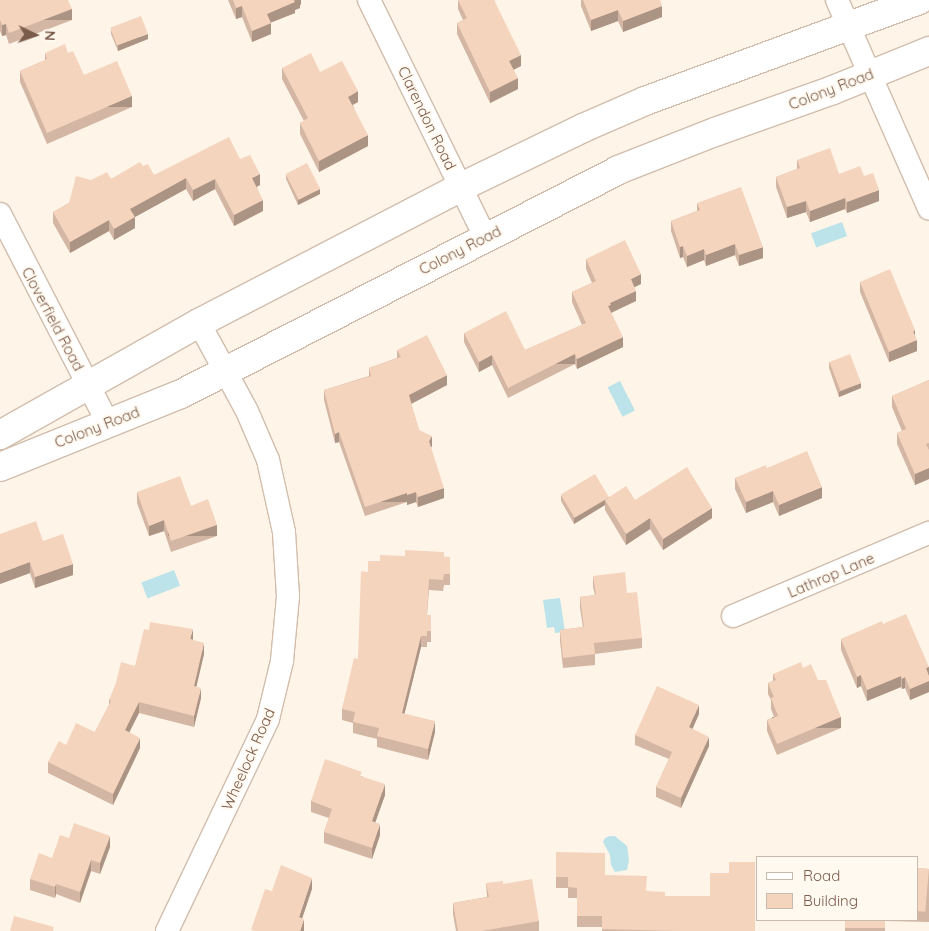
<!DOCTYPE html>
<html>
<head>
<meta charset="utf-8">
<style>
	body { margin:0 }
	#map { position:relative; width:929px; height:931px; overflow:hidden; background:#fef5e8; font-family:Quicksand,sans-serif }
	div>[style] { position:absolute }
	[style*='--x'] { left:calc(var(--x)*1px); top:calc(var(--y)*1px); width:calc(var(--w)*1px); rotate:calc(var(--a)*1deg) }
	.water>* { inset:0; background:#bbe3e9; transform-origin:0 0 }
	.roads { filter:drop-shadow(1px 0 #d2bdac) drop-shadow(-1px 0 #d2bdac) drop-shadow(0 1px #d2bdac) drop-shadow(0 -1px #d2bdac) }
	.minor>* { height:22px; margin:-11px; padding:0 11px; transform-origin:11px; border-radius:11px; background:#fff }
	.tertiary>* { height:28px; margin:-14px; padding:0 14px; transform-origin:14px; border-radius:14px; background:#fff }
	.wall>* { inset:0; background:#d3b6a3 }
	.shaded-wall>* { inset:0; background:#ac9485; transform-origin:0 0 }
	.building>* { inset:0; background:#f5d4be; transform-origin:0 0 }
	span { translate:-50% -50%; white-space:nowrap; text-align:center; line-height:1.15; -webkit-text-stroke:4px #fff9f0; paint-order:stroke }
	.street-label { font-size:15px; color:#7b5b4a }
	.legend { position:absolute; left:756px; top:856px; width:162px; height:65px; box-sizing:border-box; background:#fff9f0; border:1px solid #cabaae; margin:0; padding:6px 9px; list-style:none; font-size:15px; color:#7b5b4a }
	.legend li { display:flex; align-items:center; gap:10px; height:25px }
	.legend b { width:25px; border:1px solid #cabaae }
	.north { position:absolute; left:10px; top:10px; width:50px; height:50px; -webkit-text-stroke:4px #fff9f0; paint-order:stroke; rotate:93deg; font-size:14px; font-weight:700; line-height:20px; text-align:center; color:#7b5b4a }
	.north::after { content:''; display:block; margin:auto; width:18px; height:22px; background:#7b5b4a; clip-path:polygon(50% 0,100% 100%,50% 72%,0 100%) }
</style>
</head>
<body>
<div id="map">
	<div class="water">
		<i style="left:842px;top:222px;width:15px;height:33px;rotate:70deg"></i>
		<i style="left:620px;top:381px;width:33px;height:14px;rotate:63deg"></i>
		<i style="left:174px;top:570px;width:17px;height:35px;rotate:69deg"></i>
		<i style="clip-path:polygon(560px 598px,565px 632px,555px 633px,554px 627px,547px 628px,543px 600px)"></i>
		<i style="clip-path:polygon(610px 836px,615px 836px,627px 846px,629px 860px,627px 870px,615px 872px,611px 865px,610px 855px,603px 842px,605px 838px)"></i>
	</div>
	<div class="roads">
		<div class="minor">
			<i style="--x:369;--y:0;--w:264;--a:63.9"></i>
			<i style="--x:837;--y:0;--w:228;--a:66.2"></i>
			<i style="--x:0;--y:214;--w:235;--a:62.7"></i>
			<i style="--x:733;--y:616;--w:213;--a:-23"></i>
			<i style="--x:167;--y:931;--w:235;--a:-64.5"></i>
			<i style="--x:268;--y:719;--w:60;--a:-76.4"></i>
			<i style="--x:282;--y:661;--w:65;--a:-84.7"></i>
			<i style="--x:288;--y:596;--w:64;--a:-93.6"></i>
			<i style="--x:284;--y:532;--w:74;--a:-102.5"></i>
			<i style="--x:268;--y:460;--w:53;--a:-113.2"></i>
			<i style="--x:247;--y:411;--w:100;--a:-118.6"></i>
		</div>
		<div class="tertiary">
			<i style="--x:0;--y:435;--w:228;--a:-29.4"></i>
			<i style="--x:199;--y:323;--w:295;--a:-27.4"></i>
			<i style="--x:461;--y:187;--w:136;--a:-25.8"></i>
			<i style="--x:583;--y:128;--w:68;--a:-23.5"></i>
			<i style="--x:645;--y:101;--w:292;--a:-20.2"></i>
			<i style="--x:0;--y:467;--w:195;--a:-22"></i>
			<i style="--x:181;--y:394;--w:491;--a:-27.1"></i>
			<i style="--x:618;--y:170;--w:104;--a:-21.4"></i>
			<i style="--x:715;--y:132;--w:125;--a:-19.6"></i>
			<i style="--x:833;--y:90;--w:104;--a:-22.1"></i>
		</div>
	</div>
	<div class="wall">
		<i style="clip-path:polygon(0 0,72px 20px,9px 44px,6px 35px,2px 36px,0 31px)"></i>
		<i style="clip-path:polygon(228px 0,301px 0,301px 4px,300px 5px,300px 8px,295px 10px,295px 13px,270px 23px,271px 34px,252px 42px,242px 17px,236px 19px)"></i>
		<i style="clip-path:polygon(458px 0,494px 0,521px 66px,513px 70px,518px 89px,490px 103px,457px 34px,457px 23px,463px 20px,458px 9px)"></i>
		<i style="clip-path:polygon(581px 0,660px 0,662px 17px,623px 32px,618px 21px,591px 31px,581px 6px)"></i>
		<i style="clip-path:polygon(111px 29px,148px 39px,118px 51px,111px 34px)"></i>
		<i style="clip-path:polygon(45px 53px,68px 53px,84px 75px,132px 107px,47px 144px,20px 82px,20px 71px,45px 60px)"></i>
		<i style="clip-path:polygon(282px 68px,320px 72px,358px 102px,353px 105px,368px 146px,319px 172px,300px 134px,300px 123px,304px 121px,282px 79px)"></i>
		<i style="clip-path:polygon(240px 159px,260px 185px,257px 187px,263px 211px,234px 226px,215px 189px,193px 201px,186px 189px,135px 217px,135px 228px,114px 240px,109px 231px,70px 253px,53px 223px,53px 212px,69px 203px,91px 180px,111px 179px,143px 166px,154px 175px)"></i>
		<i style="clip-path:polygon(797px 160px,839px 174px,864px 176px,879px 201px,847px 213px,845px 209px,810px 222px,806px 212px,787px 218px,776px 187px,776px 177px,797px 169px)"></i>
		<i style="clip-path:polygon(286px 174px,320px 194px,298px 205px,286px 179px)"></i>
		<i style="clip-path:polygon(697px 203px,763px 258px,739px 266px,735px 255px,706px 266px,704px 260px,687px 267px,683px 257px,680px 258px,671px 231px,671px 221px,697px 211px)"></i>
		<i style="clip-path:polygon(586px 259px,641px 284px,634px 287px,636px 301px,611px 312px,623px 347px,577px 369px,575px 364px,508px 398px,492px 365px,479px 372px,464px 342px,464px 333px,525px 350px,582px 325px,572px 302px,572px 292px,592px 283px,586px 269px)"></i>
		<i style="clip-path:polygon(860px 282px,915px 336px,917px 351px,889px 362px,860px 292px)"></i>
		<i style="clip-path:polygon(397px 350px,447px 385px,411px 404px,419px 430px,432px 446px,431px 448px,444px 498px,418px 507px,416px 502px,407px 505px,407px 502px,365px 516px,339px 442px,335px 443px,324px 400px,324px 390px,369px 376px,369px 368px,397px 358px)"></i>
		<i style="clip-path:polygon(829px 362px,861px 388px,839px 397px,829px 368px)"></i>
		<i style="clip-path:polygon(929px 380px,929px 479px,915px 485px,897px 444px,897px 433px,902px 431px,892px 407px,892px 396px)"></i>
		<i style="clip-path:polygon(767px 468px,822px 498px,779px 516px,773px 502px,746px 513px,735px 489px,735px 478px)"></i>
		<i style="clip-path:polygon(137px 492px,191px 506px,217px 536px,171px 552px,164px 531px,149px 536px,137px 503px)"></i>
		<i style="clip-path:polygon(561px 496px,609px 497px,635px 500px,712px 518px,663px 550px,650px 529px,626px 545px,605px 510px,605px 505px,574px 524px,561px 501px)"></i>
		<i style="clip-path:polygon(43px 541px,73px 575px,35px 588px,30px 573px,0 584px)"></i>
		<i style="clip-path:polygon(405px 556px,450px 557px,450px 585px,444px 585px,443px 591px,429px 590px,427px 615px,431px 626px,431px 642px,427px 642px,427px 647px,421px 647px,404px 714px,435px 732px,428px 760px,377px 747px,377px 739px,353px 733px,353px 723px,342px 720px,342px 709px,358px 659px,368px 572px,380px 561px)"></i>
		<i style="clip-path:polygon(593px 576px,627px 593px,642px 638px,642px 648px,595px 654px,595px 665px,563px 668px,560px 641px,560px 630px,583px 627px,580px 608px,580px 597px,595px 595px,593px 587px)"></i>
		<i style="clip-path:polygon(883px 624px,929px 667px,929px 692px,910px 700px,905px 688px,902px 689px,901px 687px,867px 701px,861px 686px,857px 688px,841px 650px,841px 639px)"></i>
		<i style="clip-path:polygon(193px 640px,204px 654px,196px 687px,201px 698px,194px 727px,139px 713px,129px 732px,140px 748px,113px 805px,48px 773px,48px 762px,66px 745px,95px 732px,109px 705px,109px 700px,135px 666px)"></i>
		<i style="clip-path:polygon(803px 668px,818px 680px,841px 728px,777px 755px,767px 731px,767px 720px,774px 717px,771px 709px,771px 700px,768px 694px,768px 683px,773px 681px,773px 674px)"></i>
		<i style="clip-path:polygon(699px 714px,692px 729px,709px 746px,681px 808px,656px 797px,656px 787px,669px 759px,635px 745px,635px 735px)"></i>
		<i style="clip-path:polygon(362px 776px,385px 795px,375px 822px,380px 835px,372px 859px,324px 843px,324px 832px,329px 818px,311px 812px,311px 801px)"></i>
		<i style="clip-path:polygon(69px 838px,110px 847px,100px 874px,91px 871px,80px 903px,56px 894px,55px 898px,30px 890px,30px 879px,52px 858px)"></i>
		<i style="clip-path:polygon(556px 852px,605px 875px,647px 891px,665px 896px,755px 931px,602px 931px,602px 927px,577px 927px,577px 898px,568px 898px,568px 888px,556px 888px)"></i>
		<i style="clip-path:polygon(918px 868px,929px 869px,929px 922px,885px 921px,885px 931px,845px 931px,845px 920px,918px 920px)"></i>
		<i style="clip-path:polygon(486px 883px,503px 884px,539px 921px,539px 931px,456px 931px,453px 914px,453px 903px,487px 897px)"></i>
	</div>
	<div class="shaded-wall">
		<i style="clip-path:polygon(293px 0,301px 0,301px 4px,300px 5px,300px 8px,295px 10px,295px 13px,267px 24px,267px 14px)"></i>
		<i style="clip-path:polygon(242px 6px,242px 17px,236px 19px,236px 8px)"></i>
		<i style="clip-path:polygon(662px 6px,662px 17px,623px 32px,623px 21px)"></i>
		<i style="left:72px;top:9px;width:11px;height:67px;rotate:90deg"></i>
		<i style="clip-path:polygon(618px 10px,618px 21px,591px 31px,591px 20px)"></i>
		<i style="clip-path:polygon(271px 23px,271px 34px,252px 42px,252px 31px)"></i>
		<i style="clip-path:polygon(6px 24px,6px 35px,2px 36px,2px 25px)"></i>
		<i style="clip-path:polygon(148px 34px,148px 39px,118px 51px,118px 45px)"></i>
		<i style="clip-path:polygon(521px 55px,521px 66px,509px 72px,509px 61px)"></i>
		<i style="clip-path:polygon(518px 78px,518px 89px,490px 103px,490px 92px)"></i>
		<i style="clip-path:polygon(358px 91px,358px 102px,348px 107px,348px 97px)"></i>
		<i style="left:132px;top:96px;width:11px;height:93px;rotate:90deg"></i>
		<i style="clip-path:polygon(368px 135px,368px 146px,319px 172px,319px 161px)"></i>
		<i style="clip-path:polygon(260px 174px,260px 185px,252px 189px,252px 178px)"></i>
		<i style="clip-path:polygon(186px 178px,186px 189px,135px 217px,135px 228px,114px 240px,114px 229px,130px 209px)"></i>
		<i style="clip-path:polygon(215px 179px,215px 189px,193px 201px,193px 190px)"></i>
		<i style="clip-path:polygon(320px 189px,320px 194px,298px 205px,298px 200px)"></i>
		<i style="clip-path:polygon(879px 190px,879px 201px,847px 213px,847px 202px)"></i>
		<i style="clip-path:polygon(845px 198px,845px 209px,810px 222px,810px 211px)"></i>
		<i style="clip-path:polygon(263px 200px,263px 211px,234px 226px,234px 215px)"></i>
		<i style="clip-path:polygon(806px 201px,806px 212px,787px 218px,787px 207px)"></i>
		<i style="clip-path:polygon(109px 220px,109px 231px,70px 253px,70px 242px)"></i>
		<i style="clip-path:polygon(735px 244px,735px 255px,706px 266px,706px 255px)"></i>
		<i style="clip-path:polygon(683px 246px,683px 257px,680px 258px,680px 247px)"></i>
		<i style="clip-path:polygon(763px 247px,763px 258px,739px 266px,739px 255px)"></i>
		<i style="clip-path:polygon(704px 249px,704px 260px,687px 267px,687px 256px)"></i>
		<i style="clip-path:polygon(641px 274px,641px 284px,631px 289px,631px 279px)"></i>
		<i style="clip-path:polygon(636px 291px,636px 301px,611px 313px,608px 306px,610px 303px)"></i>
		<i style="clip-path:polygon(915px 330px,915px 341px,917px 340px,917px 351px,889px 362px,889px 352px)"></i>
		<i style="clip-path:polygon(623px 337px,623px 347px,577px 369px,577px 359px)"></i>
		<i style="left:575px;top:354px;width:10px;height:75px;rotate:90deg"></i>
		<i style="clip-path:polygon(492px 355px,492px 365px,479px 372px,479px 362px)"></i>
		<i style="clip-path:polygon(447px 375px,447px 385px,409px 405px,409px 395px)"></i>
		<i style="clip-path:polygon(861px 383px,861px 388px,839px 397px,839px 392px)"></i>
		<i style="clip-path:polygon(339px 432px,339px 442px,335px 443px,335px 434px)"></i>
		<i style="clip-path:polygon(432px 436px,432px 446px,429px 451px,429px 441px)"></i>
		<i style="clip-path:polygon(929px 468px,929px 479px,915px 485px,915px 474px)"></i>
		<i style="clip-path:polygon(822px 487px,822px 498px,779px 516px,779px 505px)"></i>
		<i style="clip-path:polygon(444px 488px,444px 498px,418px 507px,418px 497px)"></i>
		<i style="clip-path:polygon(773px 491px,773px 502px,746px 513px,746px 502px)"></i>
		<i style="clip-path:polygon(416px 492px,416px 502px,407px 505px,407px 495px)"></i>
		<i style="left:407px;top:493px;width:9px;height:44px;rotate:90deg"></i>
		<i style="clip-path:polygon(605px 500px,605px 505px,574px 524px,574px 518px)"></i>
		<i style="clip-path:polygon(712px 508px,712px 518px,663px 550px,663px 539px)"></i>
		<i style="clip-path:polygon(650px 518px,650px 529px,626px 545px,626px 534px)"></i>
		<i style="clip-path:polygon(164px 520px,164px 531px,149px 536px,149px 526px)"></i>
		<i style="left:217px;top:525px;width:11px;height:49px;rotate:90deg"></i>
		<i style="clip-path:polygon(30px 562px,30px 573px,0 584px,0 573px)"></i>
		<i style="clip-path:polygon(73px 564px,73px 575px,35px 588px,35px 577px)"></i>
		<i style="clip-path:polygon(193px 629px,193px 640px,190px 639px)"></i>
		<i style="clip-path:polygon(421px 636px,421px 647px,402px 724px,402px 713px)"></i>
		<i style="clip-path:polygon(204px 643px,204px 654px,194px 697px,194px 686px)"></i>
		<i style="clip-path:polygon(929px 667px,929px 678px,926px 668px)"></i>
		<i style="clip-path:polygon(861px 675px,861px 686px,857px 688px,857px 677px)"></i>
		<i style="clip-path:polygon(901px 676px,901px 687px,867px 701px,867px 690px)"></i>
		<i style="clip-path:polygon(905px 677px,905px 688px,902px 689px,902px 679px)"></i>
		<i style="clip-path:polygon(929px 681px,929px 692px,910px 700px,910px 689px)"></i>
		<i style="clip-path:polygon(201px 688px,201px 698px,194px 727px,194px 716px)"></i>
		<i style="clip-path:polygon(139px 702px,139px 713px,125px 741px,125px 730px)"></i>
		<i style="clip-path:polygon(699px 705px,699px 714px,689px 737px,689px 727px)"></i>
		<i style="left:841px;top:717px;width:11px;height:69px;rotate:90deg"></i>
		<i style="clip-path:polygon(435px 721px,435px 732px,428px 760px,428px 749px)"></i>
		<i style="clip-path:polygon(709px 737px,709px 746px,681px 808px,681px 798px)"></i>
		<i style="clip-path:polygon(140px 738px,140px 748px,113px 805px,113px 794px)"></i>
		<i style="clip-path:polygon(385px 784px,385px 795px,372px 832px,372px 821px)"></i>
		<i style="clip-path:polygon(380px 824px,380px 835px,372px 859px,372px 848px)"></i>
		<i style="clip-path:polygon(110px 836px,110px 847px,100px 874px,100px 863px)"></i>
		<i style="clip-path:polygon(91px 860px,91px 871px,80px 903px,80px 892px)"></i>
		<i style="clip-path:polygon(312px 878px,312px 889px,299px 928px,299px 917px)"></i>
		<i style="clip-path:polygon(56px 884px,56px 894px,55px 898px,55px 887px)"></i>
		<i style="clip-path:polygon(304px 919px,304px 931px,300px 931px)"></i>
	</div>
	<div class="building">
		<i style="clip-path:polygon(0 0,68px 0,72px 9px,9px 33px,6px 24px,2px 25px,0 20px)"></i>
		<i style="clip-path:polygon(233px 0,294px 0,295px 2px,267px 14px,271px 23px,252px 31px,242px 6px,236px 8px)"></i>
		<i style="clip-path:polygon(458px 0,494px 0,521px 55px,509px 61px,518px 78px,490px 92px,457px 23px,467px 18px)"></i>
		<i style="clip-path:polygon(583px 0,660px 0,662px 6px,623px 21px,618px 10px,591px 20px)"></i>
		<i style="left:141px;top:16px;width:19px;height:33px;rotate:69deg"></i>
		<i style="clip-path:polygon(65px 44px,68px 53px,73px 51px,84px 75px,117px 61px,132px 96px,47px 133px,20px 71px,47px 59px,45px 53px)"></i>
		<i style="clip-path:polygon(311px 53px,320px 72px,342px 61px,358px 91px,348px 97px,368px 135px,319px 161px,300px 123px,308px 118px,282px 68px)"></i>
		<i style="clip-path:polygon(229px 137px,240px 159px,250px 155px,260px 174px,252px 178px,263px 200px,234px 215px,215px 179px,193px 190px,186px 178px,130px 209px,135px 217px,114px 229px,109px 220px,70px 242px,53px 212px,69px 203px,76px 176px,91px 180px,107px 172px,111px 179px,140px 162px,143px 166px,148px 164px,154px 175px)"></i>
		<i style="clip-path:polygon(830px 148px,839px 174px,860px 166px,864px 176px,873px 173px,879px 190px,847px 202px,845px 198px,810px 211px,806px 201px,787px 207px,776px 177px,800px 168px,797px 160px)"></i>
		<i style="left:307px;top:163px;width:29px;height:24px;rotate:63deg"></i>
		<i style="clip-path:polygon(741px 187px,763px 247px,739px 255px,735px 244px,706px 255px,704px 249px,687px 256px,683px 246px,680px 247px,671px 221px,700px 210px,697px 203px)"></i>
		<i style="clip-path:polygon(625px 240px,641px 274px,631px 279px,636px 291px,610px 303px,611px 305px,608px 306px,623px 337px,577px 359px,575px 354px,508px 388px,492px 355px,479px 362px,464px 333px,506px 311px,525px 350px,586px 323px,572px 292px,596px 281px,586px 259px)"></i>
		<i style="clip-path:polygon(890px 269px,915px 330px,913px 331px,917px 340px,889px 352px,860px 282px)"></i>
		<i style="clip-path:polygon(427px 335px,447px 375px,409px 395px,419px 430px,432px 436px,429px 441px,444px 488px,418px 497px,416px 492px,407px 495px,407px 493px,365px 507px,339px 432px,335px 434px,324px 390px,371px 376px,369px 368px,401px 357px,397px 350px)"></i>
		<i style="left:850px;top:354px;width:31px;height:22px;rotate:69deg"></i>
		<i style="clip-path:polygon(929px 380px,929px 443px,926px 444px,929px 450px,929px 468px,915px 474px,897px 433px,906px 429px,892px 396px)"></i>
		<i style="clip-path:polygon(807px 451px,822px 487px,779px 505px,773px 491px,746px 502px,735px 478px,766px 465px,767px 468px)"></i>
		<i style="clip-path:polygon(687px 467px,712px 508px,663px 539px,650px 518px,626px 534px,605px 500px,626px 486px,635px 500px)"></i>
		<i style="left:595px;top:474px;width:27px;height:40px;rotate:59deg"></i>
		<i style="clip-path:polygon(180px 476px,191px 506px,208px 499px,217px 525px,171px 541px,164px 520px,149px 526px,137px 492px)"></i>
		<i style="clip-path:polygon(36px 521px,43px 541px,63px 534px,73px 564px,35px 577px,30px 562px,0 573px,0 534px)"></i>
		<i style="clip-path:polygon(405px 550px,444px 552px,444px 557px,450px 557px,450px 574px,444px 574px,443px 580px,429px 579px,427px 615px,431px 615px,431px 631px,427px 631px,427px 636px,421px 636px,402px 713px,435px 721px,428px 749px,377px 736px,379px 728px,353px 722px,355px 712px,342px 709px,354px 658px,358px 659px,361px 571px,368px 572px,368px 561px,380px 561px,380px 555px,405px 556px)"></i>
		<i style="clip-path:polygon(625px 572px,627px 593px,637px 592px,642px 638px,594px 643px,595px 654px,563px 658px,560px 630px,584px 627px,580px 597px,596px 595px,593px 576px)"></i>
		<i style="clip-path:polygon(906px 614px,929px 667px,926px 668px,929px 676px,929px 681px,910px 689px,905px 677px,902px 679px,901px 676px,867px 690px,861px 675px,857px 677px,841px 639px,882px 621px,883px 624px)"></i>
		<i style="clip-path:polygon(150px 622px,193px 629px,190px 639px,204px 643px,194px 686px,201px 688px,194px 716px,139px 702px,125px 730px,140px 738px,113px 794px,48px 762px,59px 741px,66px 745px,76px 723px,95px 732px,111px 701px,109px 700px,116px 683px,121px 662px,135px 666px,144px 629px,149px 630px)"></i>
		<i style="clip-path:polygon(801px 662px,803px 668px,811px 664px,818px 680px,826px 680px,841px 717px,777px 744px,767px 720px,778px 716px,771px 698px,774px 697px,768px 683px,776px 680px,773px 674px)"></i>
		<i style="clip-path:polygon(657px 686px,699px 705px,689px 727px,709px 737px,681px 798px,656px 787px,672px 752px,635px 735px)"></i>
		<i style="clip-path:polygon(325px 759px,362px 772px,360px 776px,385px 784px,372px 821px,380px 824px,372px 848px,324px 832px,332px 809px,311px 801px)"></i>
		<i style="clip-path:polygon(74px 823px,110px 836px,100px 863px,91px 860px,80px 892px,56px 884px,55px 887px,30px 879px,39px 853px,52px 858px,60px 835px,69px 838px)"></i>
		<i style="clip-path:polygon(556px 852px,605px 853px,605px 875px,647px 876px,646px 891px,665px 892px,665px 896px,710px 896px,710px 873px,729px 873px,729px 862px,755px 862px,755px 931px,676px 931px,602px 929px,602px 916px,577px 916px,577px 888px,568px 887px,568px 877px,556px 877px)"></i>
		<i style="clip-path:polygon(281px 865px,312px 878px,299px 917px,304px 919px,300px 931px,256px 931px,251px 930px,265px 889px,272px 891px)"></i>
		<i style="left:918px;top:868px;width:11px;height:43px;rotate:5deg"></i>
		<i style="clip-path:polygon(532px 879px,539px 921px,482px 931px,458px 931px,453px 903px,489px 897px,486px 883px,503px 881px,503px 884px)"></i>
		<i style="clip-path:polygon(14px 916px,54px 927px,53px 931px,10px 931px)"></i>
		<i style="left:845px;top:920px;width:40px;height:8px"></i>
	</div>
	<div class="street-label">
		<span style="left:831px;top:89px;rotate:-21deg">Colony Road</span>
		<span style="left:427px;top:118px;rotate:64deg">Clarendon Road</span>
		<span style="left:460px;top:250px;rotate:-27deg">Colony Road</span>
		<span style="left:53px;top:319px;rotate:62deg">Cloverfield Road</span>
		<span style="left:97px;top:427px;rotate:-21deg">Colony Road</span>
		<span style="left:831px;top:575px;rotate:-23deg">Lathrop Lane</span>
		<span style="left:248px;top:759px;rotate:-66deg">Wheelock Road</span>
	</div>
	<ul class="legend">
	<li><b style="height:6px;background:#fff"></b>Road</li>
	<li><b style="height:14px;background:#f5d4be"></b>Building</li>
	</ul>
	<div class="north">N</div>
</div>
</body>
</html>
